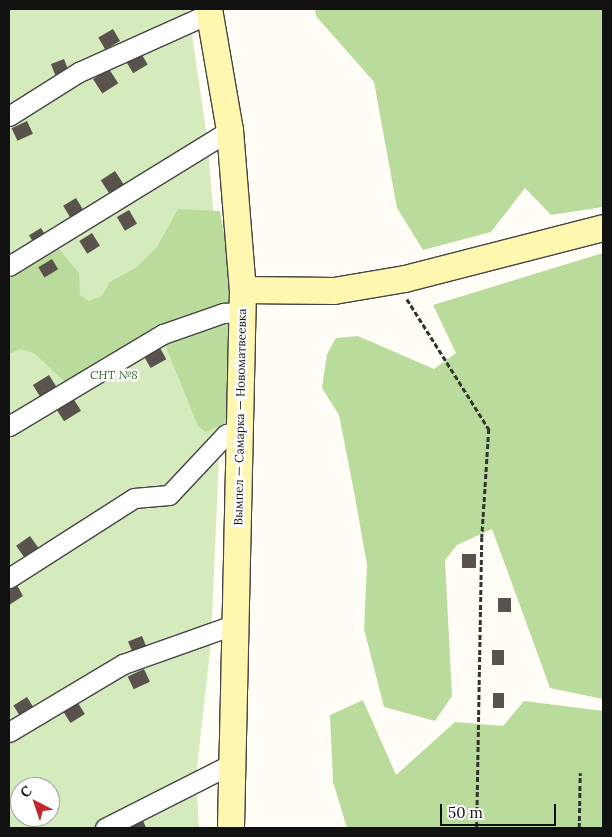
<!DOCTYPE html>
<html>
<head>
<meta charset="utf-8">
<style>
	body { margin:0 }
	#map { position:relative; width:612px; height:837px; overflow:hidden; background:#fffdf5; font-family:Lora,serif }
	div>[style] { position:absolute }
	[style*='--x'] { left:calc(var(--x)*1px); top:calc(var(--y)*1px); width:calc(var(--w)*1px); rotate:calc(var(--a)*1deg) }
	.green>* { inset:0; background:#d5ebbd }
	.forest>* { inset:0; background:#b9dc9c }
	.building>* { inset:0; background:#5a524d; transform-origin:0 0 }
	.path>* { height:2.5px; margin-top:-1.25px; transform-origin:0; background:repeating-linear-gradient(90deg,#333 0 5px,transparent 0 7.5px) }
	.roads { filter:drop-shadow(1px 0 #444) drop-shadow(-1px 0 #444) drop-shadow(0 1px #444) drop-shadow(0 -1px #444) }
	.street>* { height:19px; margin:-9.5px; padding:0 9.5px; transform-origin:9.5px; border-radius:9.5px; background:#fff }
	.secondary>* { height:26px; margin:-13px; padding:0 13px; transform-origin:13px; border-radius:13px; background:#fff6b0 }
	span { translate:-50% -50%; white-space:nowrap; text-align:center; line-height:1.15; -webkit-text-stroke:5px #fff; paint-order:stroke }
	.park-label { font-size:12px; color:#2f6b1f; font-style:italic }
	.street-label { font-size:12px; color:#111 }
	.frame { position:absolute; inset:0; border:10px solid #111; pointer-events:none }
	.north { position:absolute; left:10px; top:777px; width:50px; height:50px; box-sizing:border-box; background:#fff; border:1px solid #a0a0a0; border-radius:50%; rotate:319deg; font-size:14px; font-weight:700; line-height:20px; text-align:center; color:#111 }
	.north::after { content:''; display:block; margin:auto; width:18px; height:22px; background:#c4262e; clip-path:polygon(50% 0,100% 100%,50% 72%,0 100%) }
	.scale { position:absolute; left:440px; top:804px; width:116px; height:22px; box-sizing:border-box; border:2px solid #111; border-top:0; padding-left:6px; font-size:15px; line-height:18px; white-space:nowrap; color:#111; -webkit-text-stroke:4px #fff; paint-order:stroke }
</style>
</head>
<body>
<div id="map">
	<div class="green">
		<i style="clip-path:polygon(evenodd,9px 9px,187px 9px,189px 16px,207px 136px,220px 289px,220px 433px,211px 641px,196px 777px,199px 828px,9px 828px,9px 9px,20px 787px,50px 787px,50px 817px,20px 817px,20px 787px)"></i>
	</div>
	<div class="forest">
		<i style="clip-path:polygon(315px 9px,603px 9px,603px 207px,551px 215px,525px 188px,491px 232px,423px 250px,397px 208px,374px 82px,316px 16px)"></i>
		<i style="clip-path:polygon(178px 209px,220px 211px,231px 274px,231px 406px,226px 423px,206px 432px,198px 426px,157px 325px,67px 384px,34px 353px,20px 349px,9px 354px,9px 279px,59px 249px,79px 273px,80px 295px,89px 301px,102px 296px,110px 282px,137px 267px,157px 247px)"></i>
		<i style="clip-path:polygon(603px 253px,603px 699px,550px 688px,492px 529px,457px 545px,445px 560px,452px 696px,435px 721px,384px 707px,364px 629px,367px 565px,355px 497px,339px 415px,322px 388px,327px 354px,336px 338px,358px 336px,434px 369px,456px 353px,433px 305px)"></i>
		<i style="clip-path:polygon(363px 700px,396px 775px,455px 722px,503px 726px,524px 701px,603px 711px,603px 828px,347px 828px,333px 782px,330px 715px)"></i>
	</div>
	<div class="building">
		<i style="left:113px;top:29px;width:14px;height:17px;rotate:60deg"></i>
		<i style="left:139px;top:50px;width:17px;height:17px;rotate:59deg"></i>
		<i style="left:64px;top:59px;width:14px;height:14px;rotate:69deg"></i>
		<i style="left:109px;top:69px;width:17px;height:19px;rotate:57deg"></i>
		<i style="left:27px;top:121px;width:14px;height:17px;rotate:65deg"></i>
		<i style="left:115px;top:171px;width:17px;height:17px;rotate:57deg"></i>
		<i style="left:76px;top:198px;width:17px;height:15px;rotate:59deg"></i>
		<i style="left:129px;top:210px;width:16px;height:14px;rotate:60deg"></i>
		<i style="left:41px;top:228px;width:12px;height:14px;rotate:59deg"></i>
		<i style="left:92px;top:233px;width:15px;height:15px;rotate:58deg"></i>
		<i style="left:52px;top:259px;width:12px;height:16px;rotate:59deg"></i>
		<i style="left:160px;top:348px;width:13px;height:18px;rotate:61deg"></i>
		<i style="left:49px;top:375px;width:15px;height:19px;rotate:58deg"></i>
		<i style="left:73px;top:398px;width:15px;height:20px;rotate:58deg"></i>
		<i style="left:30px;top:536px;width:16px;height:17px;rotate:55deg"></i>
		<i style="left:462px;top:554px;width:14px;height:14px"></i>
		<i style="clip-path:polygon(17px 585px,23px 596px,9px 605px,9px 590px)"></i>
		<i style="left:498px;top:598px;width:13px;height:14px"></i>
		<i style="left:142px;top:636px;width:11px;height:15px;rotate:68deg"></i>
		<i style="left:492px;top:650px;width:12px;height:15px"></i>
		<i style="left:144px;top:669px;width:14px;height:18px;rotate:65deg"></i>
		<i style="left:493px;top:693px;width:11px;height:15px"></i>
		<i style="left:27px;top:697px;width:13px;height:16px;rotate:58deg"></i>
		<i style="left:78px;top:703px;width:13px;height:17px;rotate:58deg"></i>
		<i style="clip-path:polygon(143px 820px,146px 828px,132px 828px,130px 824px)"></i>
	</div>
	<div class="path">
		<i style="--x:407;--y:299;--w:154;--a:57.8"></i>
		<i style="--x:489;--y:429;--w:108;--a:93.7"></i>
		<i style="--x:482;--y:537;--w:291;--a:91"></i>
		<i style="--x:579;--y:828;--w:55;--a:-89"></i>
	</div>
	<div class="roads">
		<div class="street">
			<i style="--x:9;--y:116;--w:83;--a:-32.2"></i>
			<i style="--x:79;--y:72;--w:144;--a:-24.2"></i>
			<i style="--x:9;--y:266;--w:259;--a:-31.6"></i>
			<i style="--x:9;--y:426;--w:179;--a:-30.9"></i>
			<i style="--x:163;--y:334;--w:64;--a:-19.3"></i>
			<i style="--x:223;--y:313;--w:19;--a:-3"></i>
			<i style="--x:9;--y:578;--w:148;--a:-32.6"></i>
			<i style="--x:134;--y:498;--w:35;--a:-5"></i>
			<i style="--x:169;--y:495;--w:83;--a:-46.9"></i>
			<i style="--x:226;--y:434;--w:17;--a:-17"></i>
			<i style="--x:9;--y:732;--w:133;--a:-30.8"></i>
			<i style="--x:123;--y:664;--w:117;--a:-19.5"></i>
			<i style="--x:105;--y:828;--w:141;--a:-26.9"></i>
		</div>
		<div class="secondary">
			<i style="--x:209;--y:9;--w:123;--a:80.2"></i>
			<i style="--x:230;--y:130;--w:161;--a:85.4"></i>
			<i style="--x:243;--y:290;--w:538;--a:91.28"></i>
			<i style="--x:243;--y:290;--w:91;--a:0.6"></i>
			<i style="--x:334;--y:291;--w:72;--a:-9.6"></i>
			<i style="--x:405;--y:279;--w:204;--a:-14.4"></i>
		</div>
	</div>
	<div class="park-label">
		<span style="left:114px;top:375px">СНТ №8</span>
	</div>
	<div class="street-label">
		<span style="left:240px;top:417px;rotate:-89deg">Вымпел — Самарка — Новоматвеевка</span>
	</div>
	<div class="frame"></div>
	<div class="north">С</div>
	<div class="scale">50 m</div>
</div>
</body>
</html>
